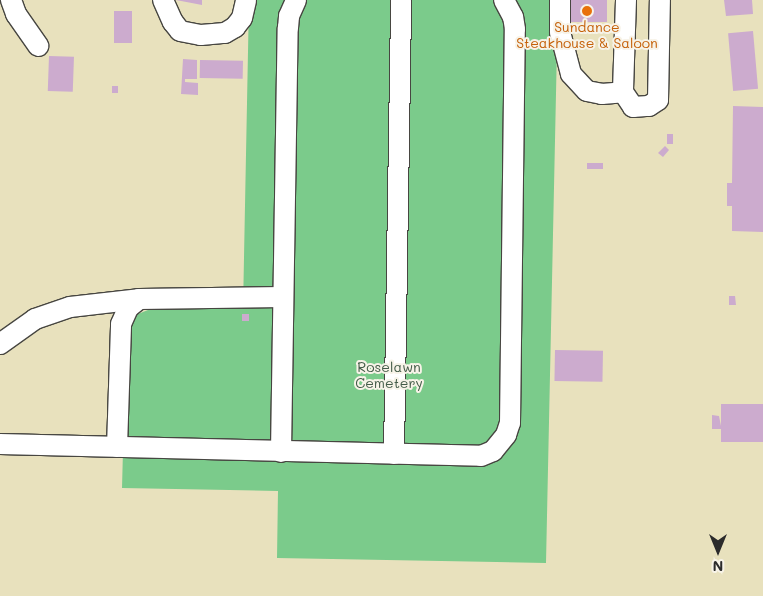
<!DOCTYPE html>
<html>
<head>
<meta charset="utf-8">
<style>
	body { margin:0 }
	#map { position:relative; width:763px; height:596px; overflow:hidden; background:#e8e1bd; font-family:Mali,sans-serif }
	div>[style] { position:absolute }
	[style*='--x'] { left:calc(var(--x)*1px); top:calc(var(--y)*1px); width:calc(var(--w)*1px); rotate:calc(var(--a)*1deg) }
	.green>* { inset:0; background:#7bcb8b }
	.building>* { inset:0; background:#ccabce; transform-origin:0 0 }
	.roads { filter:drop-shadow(1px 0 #474641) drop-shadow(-1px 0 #474641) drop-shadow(0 1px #474641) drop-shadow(0 -1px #474641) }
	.minor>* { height:20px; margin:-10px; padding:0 10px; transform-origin:10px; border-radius:10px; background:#fff }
	.dots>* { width:14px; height:14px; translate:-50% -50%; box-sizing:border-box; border:2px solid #f7f3e8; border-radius:50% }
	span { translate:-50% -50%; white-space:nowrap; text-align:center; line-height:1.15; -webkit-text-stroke:4px #f7f3e8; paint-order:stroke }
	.food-label { font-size:14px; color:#c56008 }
	.park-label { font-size:14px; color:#435b48 }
	.north { position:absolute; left:693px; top:526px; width:50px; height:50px; -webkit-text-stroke:4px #f7f3e8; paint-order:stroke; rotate:180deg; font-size:14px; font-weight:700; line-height:20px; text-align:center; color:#2b2b2b }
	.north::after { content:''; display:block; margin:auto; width:18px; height:22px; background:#2b2b2b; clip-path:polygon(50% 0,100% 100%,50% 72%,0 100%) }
</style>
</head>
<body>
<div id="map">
	<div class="green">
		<i style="clip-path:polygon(249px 0,558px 0,546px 563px,277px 558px,278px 491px,122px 488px,126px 336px,133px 316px,153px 308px,243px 309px)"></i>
	</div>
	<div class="building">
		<i style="clip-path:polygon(176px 0,202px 0,202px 5px)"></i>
		<i style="left:567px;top:0;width:40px;height:22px"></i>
		<i style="clip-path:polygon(724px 0,752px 0,753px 14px,726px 16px)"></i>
		<i style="left:114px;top:11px;width:18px;height:32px"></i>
		<i style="left:753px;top:31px;width:58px;height:25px;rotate:85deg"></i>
		<i style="left:49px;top:56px;width:25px;height:35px;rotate:2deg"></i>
		<i style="clip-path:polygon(183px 59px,197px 60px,197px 79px,185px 79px,185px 82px,198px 83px,198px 95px,181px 94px)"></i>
		<i style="left:200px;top:60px;width:43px;height:18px;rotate:1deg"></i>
		<i style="left:112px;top:86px;width:6px;height:7px"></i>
		<i style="clip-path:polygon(733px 106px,763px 107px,763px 232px,732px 231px,732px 206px,727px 206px,727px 183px,732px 183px)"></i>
		<i style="left:667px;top:134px;width:6px;height:10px"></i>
		<i style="clip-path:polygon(665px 146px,669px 150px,663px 157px,658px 153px)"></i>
		<i style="left:587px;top:163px;width:16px;height:6px"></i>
		<i style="clip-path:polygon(729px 296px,735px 296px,736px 305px,729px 305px)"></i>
		<i style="left:242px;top:314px;width:7px;height:7px"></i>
		<i style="left:555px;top:350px;width:48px;height:31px;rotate:1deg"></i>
		<i style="clip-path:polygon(721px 404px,763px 404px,763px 442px,721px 442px,721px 429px,712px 429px,712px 415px,719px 416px,721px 426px)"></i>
	</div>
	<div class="roads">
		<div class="minor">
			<i style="--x:11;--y:0;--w:15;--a:70"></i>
			<i style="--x:16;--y:14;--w:39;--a:55"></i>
			<i style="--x:163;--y:0;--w:24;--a:66"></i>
			<i style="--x:173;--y:22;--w:11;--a:52"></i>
			<i style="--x:180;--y:31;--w:21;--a:11"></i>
			<i style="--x:201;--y:35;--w:24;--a:-5"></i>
			<i style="--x:225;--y:33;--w:12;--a:-31"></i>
			<i style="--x:235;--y:27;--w:11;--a:-52"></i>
			<i style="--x:242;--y:18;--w:18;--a:-77"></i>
			<i style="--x:560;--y:0;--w:32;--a:90"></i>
			<i style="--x:560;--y:32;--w:43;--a:75.3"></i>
			<i style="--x:571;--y:74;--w:23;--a:47"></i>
			<i style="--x:587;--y:91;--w:15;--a:11"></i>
			<i style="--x:602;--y:94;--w:21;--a:-5"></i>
			<i style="--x:626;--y:0;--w:92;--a:91.9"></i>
			<i style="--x:623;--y:92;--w:18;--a:56"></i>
			<i style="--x:633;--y:107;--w:16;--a:-4"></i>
			<i style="--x:649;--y:106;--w:11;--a:-34"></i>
			<i style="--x:658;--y:100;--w:100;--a:-88.9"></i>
			<i style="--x:0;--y:344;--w:43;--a:-35.5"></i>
			<i style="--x:35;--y:319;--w:37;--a:-19"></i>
			<i style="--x:70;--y:307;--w:69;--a:-6.6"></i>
			<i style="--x:139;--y:299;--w:144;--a:-0.8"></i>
			<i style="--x:0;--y:444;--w:481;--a:1.4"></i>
			<i style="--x:481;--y:456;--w:13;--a:-23"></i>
			<i style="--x:493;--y:451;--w:21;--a:-51"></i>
			<i style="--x:506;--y:435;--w:13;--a:-72"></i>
			<i style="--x:510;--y:423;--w:394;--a:-89.3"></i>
			<i style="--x:515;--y:29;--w:12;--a:-99"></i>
			<i style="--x:513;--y:17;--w:19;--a:-118"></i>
			<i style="--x:117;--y:447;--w:123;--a:-88.1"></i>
			<i style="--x:121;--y:324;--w:17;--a:-66"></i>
			<i style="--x:128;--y:308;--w:14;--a:-39"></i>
			<i style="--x:281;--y:452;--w:424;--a:-89.1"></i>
			<i style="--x:288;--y:28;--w:12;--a:-85"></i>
			<i style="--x:289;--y:16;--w:17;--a:-66"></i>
			<i style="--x:394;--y:454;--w:454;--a:-89.1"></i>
		</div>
	</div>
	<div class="dots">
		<i style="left:587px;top:11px;background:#e8710a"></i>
	</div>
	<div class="food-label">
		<span style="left:587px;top:35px">Sundance<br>Steakhouse &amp; Saloon</span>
	</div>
	<div class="park-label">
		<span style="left:389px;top:375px">Roselawn<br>Cemetery</span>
	</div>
	<div class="north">N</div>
</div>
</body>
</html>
